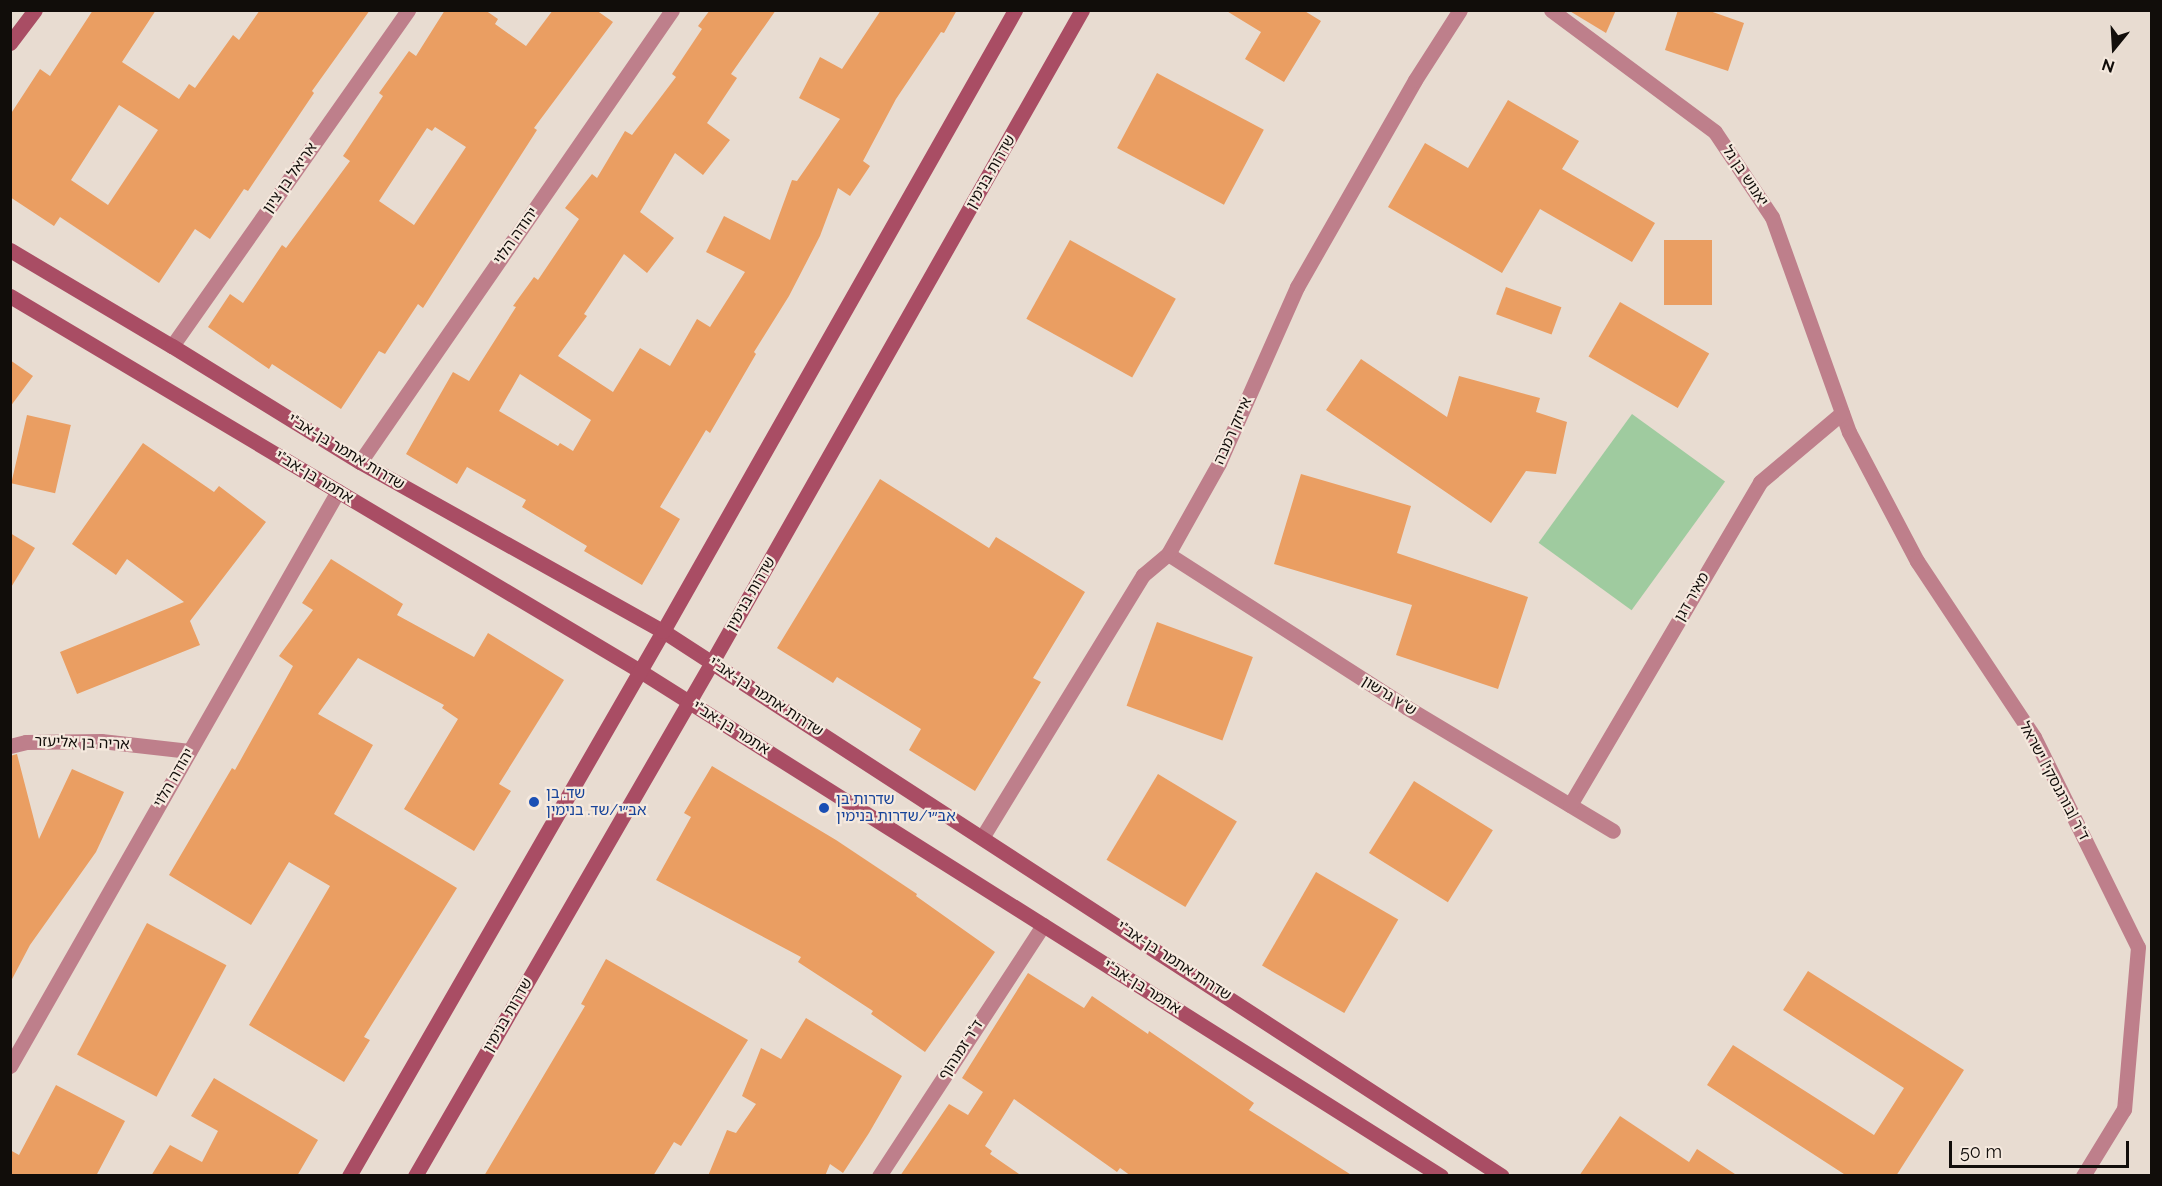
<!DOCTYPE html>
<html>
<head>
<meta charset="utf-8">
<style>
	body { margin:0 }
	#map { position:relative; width:2162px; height:1186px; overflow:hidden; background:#e8dcd1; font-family:Raleway,"Noto Sans Hebrew",sans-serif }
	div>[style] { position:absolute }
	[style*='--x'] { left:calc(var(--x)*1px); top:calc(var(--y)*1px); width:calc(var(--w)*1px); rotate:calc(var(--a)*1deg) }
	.green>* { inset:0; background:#9fcb9f; transform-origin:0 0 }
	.building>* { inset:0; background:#ea9e62; transform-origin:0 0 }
	.street>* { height:15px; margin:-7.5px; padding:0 7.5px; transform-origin:7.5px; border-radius:7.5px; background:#be7f8b }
	.secondary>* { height:15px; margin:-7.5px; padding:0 7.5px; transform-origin:7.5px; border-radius:7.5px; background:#a94d64 }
	.dots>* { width:16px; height:16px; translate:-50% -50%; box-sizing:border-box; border:3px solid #f5e9de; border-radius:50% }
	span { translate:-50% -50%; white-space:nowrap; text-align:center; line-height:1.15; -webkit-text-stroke:4.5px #f5e9de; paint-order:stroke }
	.street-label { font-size:15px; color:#110d0a }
	.transit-label { font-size:15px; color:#164399 }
	.left { translate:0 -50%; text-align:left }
	.frame { position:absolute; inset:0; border:12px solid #110d0a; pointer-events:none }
	.north { position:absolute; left:2084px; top:18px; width:60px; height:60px; -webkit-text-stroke:4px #f5e9de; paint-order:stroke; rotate:198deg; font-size:16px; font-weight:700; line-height:24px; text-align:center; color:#110d0a }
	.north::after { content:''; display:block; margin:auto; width:21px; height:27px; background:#110d0a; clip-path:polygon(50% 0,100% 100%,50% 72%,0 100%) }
	.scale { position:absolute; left:1949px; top:1141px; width:180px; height:27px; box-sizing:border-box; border:3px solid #110d0a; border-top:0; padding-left:8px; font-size:18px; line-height:21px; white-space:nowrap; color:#110d0a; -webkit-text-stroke:4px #f5e9de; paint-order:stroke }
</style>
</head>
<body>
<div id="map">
	<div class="green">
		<i style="left:1632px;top:414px;width:115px;height:159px;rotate:36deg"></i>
	</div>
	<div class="building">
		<i style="clip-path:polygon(evenodd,93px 10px,156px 10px,122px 62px,179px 99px,189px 84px,195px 88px,233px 35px,239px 40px,260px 10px,370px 10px,312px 91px,314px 93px,248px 191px,244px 189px,210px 239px,195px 229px,159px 283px,60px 217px,54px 226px,10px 197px,10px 115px,40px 69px,50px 76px,93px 10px,119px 105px,158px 130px,108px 205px,71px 180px,119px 105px)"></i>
		<i style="clip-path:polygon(evenodd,445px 10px,485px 10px,498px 19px,495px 24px,526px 46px,553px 10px,596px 10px,613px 22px,534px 128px,537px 130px,423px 308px,418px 304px,385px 354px,379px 351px,341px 409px,272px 364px,269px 369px,208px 327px,230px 294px,243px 303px,282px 245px,286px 248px,350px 161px,343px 156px,383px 96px,379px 93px,409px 51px,416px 56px,445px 10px,435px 127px,466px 147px,414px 225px,379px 201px,427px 128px,432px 131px,435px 127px)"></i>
		<i style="clip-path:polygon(evenodd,710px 10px,776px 10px,731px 74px,737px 78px,707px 123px,730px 140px,703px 175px,675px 153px,640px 212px,674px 238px,647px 273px,624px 254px,584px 314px,587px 316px,558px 356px,613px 392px,640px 348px,670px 366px,697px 319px,710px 327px,745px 272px,706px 252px,724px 216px,770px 240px,792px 180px,797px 181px,840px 119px,799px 98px,820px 57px,842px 69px,881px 10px,957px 10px,944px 33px,941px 32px,896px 99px,863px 161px,870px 166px,850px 196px,838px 188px,820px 236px,789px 296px,754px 352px,756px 354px,710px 433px,706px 430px,660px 507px,680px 519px,642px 585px,584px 551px,587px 546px,522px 507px,526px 500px,467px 467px,457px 484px,406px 454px,453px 372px,469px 381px,516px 307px,513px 306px,534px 277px,538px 280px,579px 219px,565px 208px,592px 174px,597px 178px,625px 131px,632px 135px,676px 77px,672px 74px,702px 29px,698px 26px,710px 10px,520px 374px,591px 420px,573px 451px,560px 443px,558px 446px,499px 411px,520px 374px)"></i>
		<i style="clip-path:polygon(1225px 10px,1303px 10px,1321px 21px,1284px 82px,1245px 59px,1261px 32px)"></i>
		<i style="clip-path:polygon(1568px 10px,1616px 10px,1606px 33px)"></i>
		<i style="clip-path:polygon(1678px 10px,1707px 10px,1744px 23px,1728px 71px,1665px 50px)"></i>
		<i style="left:1157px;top:73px;width:121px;height:85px;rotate:28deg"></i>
		<i style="clip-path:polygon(1508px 100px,1579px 141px,1562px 169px,1655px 223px,1632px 262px,1540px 209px,1502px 273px,1388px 207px,1425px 143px,1468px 168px)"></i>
		<i style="left:1070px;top:240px;width:121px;height:90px;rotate:29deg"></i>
		<i style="left:1664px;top:240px;width:48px;height:65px"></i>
		<i style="left:1506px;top:287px;width:59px;height:29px;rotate:20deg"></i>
		<i style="left:1620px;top:302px;width:103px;height:63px;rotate:30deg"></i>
		<i style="clip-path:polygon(1361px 359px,1447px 417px,1459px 376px,1540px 398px,1536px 412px,1567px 422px,1556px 474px,1526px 471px,1491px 523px,1326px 410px)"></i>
		<i style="clip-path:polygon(10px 360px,33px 376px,10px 407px)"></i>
		<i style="left:27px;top:415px;width:45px;height:70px;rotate:13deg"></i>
		<i style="clip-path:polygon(143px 443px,214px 492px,219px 486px,266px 522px,190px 621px,200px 645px,77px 694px,60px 652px,184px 602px,127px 559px,116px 575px,72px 544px)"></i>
		<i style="clip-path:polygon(1301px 474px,1411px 506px,1397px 553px,1528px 597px,1498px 689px,1396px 655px,1412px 605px,1274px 564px)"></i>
		<i style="clip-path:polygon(880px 479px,989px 548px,996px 537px,1085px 592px,1033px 678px,1041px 682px,975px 791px,909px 750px,921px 729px,837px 677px,833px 683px,777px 648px)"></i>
		<i style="clip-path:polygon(10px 533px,35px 548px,10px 589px)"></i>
		<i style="clip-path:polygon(331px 559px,403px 604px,397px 615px,474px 657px,488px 633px,564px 680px,499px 784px,511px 791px,474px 851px,404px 809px,458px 719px,442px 708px,444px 705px,358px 658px,318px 714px,373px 745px,334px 814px,457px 888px,364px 1037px,370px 1040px,344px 1082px,249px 1025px,330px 886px,289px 862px,251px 925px,169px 875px,232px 768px,235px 770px,293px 666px,279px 656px,313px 610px,302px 603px)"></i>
		<i style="left:1157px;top:622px;width:102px;height:89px;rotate:20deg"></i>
		<i style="clip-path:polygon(17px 754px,39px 839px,72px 769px,124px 792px,96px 852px,30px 945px,10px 983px,10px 756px)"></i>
		<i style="clip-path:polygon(712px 766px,836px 840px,917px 894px,916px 896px,995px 952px,925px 1052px,871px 1014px,873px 1011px,798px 962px,801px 957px,656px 880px,691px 817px,684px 813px)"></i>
		<i style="left:1158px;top:774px;width:92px;height:100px;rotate:31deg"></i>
		<i style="left:1414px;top:781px;width:93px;height:85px;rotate:32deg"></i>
		<i style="left:1316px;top:872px;width:95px;height:108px;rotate:30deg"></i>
		<i style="left:147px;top:923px;width:90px;height:149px;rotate:28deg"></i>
		<i style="clip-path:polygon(606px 959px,748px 1040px,681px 1146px,674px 1142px,653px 1176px,484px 1176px,585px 1006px,581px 1004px)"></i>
		<i style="clip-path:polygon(1808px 971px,1964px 1070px,1896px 1176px,1847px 1176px,1707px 1085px,1733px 1045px,1874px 1135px,1904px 1088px,1783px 1010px)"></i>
		<i style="clip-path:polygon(1028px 973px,1084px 1008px,1092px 996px,1148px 1034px,1149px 1031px,1254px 1103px,1249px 1110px,1353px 1176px,1131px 1176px,1120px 1168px,1117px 1172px,1014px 1099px,985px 1146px,992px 1151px,990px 1154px,1022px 1176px,900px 1176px,949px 1104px,968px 1115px,983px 1092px,962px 1078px)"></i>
		<i style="clip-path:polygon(806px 1018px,902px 1076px,869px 1133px,843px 1173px,830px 1164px,825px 1176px,708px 1176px,727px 1130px,736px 1133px,756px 1104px,742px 1096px,761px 1048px,781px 1059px)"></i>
		<i style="clip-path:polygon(214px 1078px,318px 1140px,297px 1176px,151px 1176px,170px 1145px,202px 1162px,218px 1131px,191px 1116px)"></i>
		<i style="clip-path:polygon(56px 1085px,125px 1121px,96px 1176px,10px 1176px,10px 1150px,19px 1155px)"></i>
		<i style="clip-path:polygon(1620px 1116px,1689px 1162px,1697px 1149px,1738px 1176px,1579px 1176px)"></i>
	</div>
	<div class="street">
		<i style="--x:1551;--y:10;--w:204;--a:36.6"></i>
		<i style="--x:1715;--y:132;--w:102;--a:56.2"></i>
		<i style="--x:1772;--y:217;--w:228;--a:70.3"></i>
		<i style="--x:1849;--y:432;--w:146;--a:62.2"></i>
		<i style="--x:1917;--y:561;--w:211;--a:56.4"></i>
		<i style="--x:2034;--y:737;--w:234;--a:63.7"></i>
		<i style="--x:2138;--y:947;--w:163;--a:94.9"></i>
		<i style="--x:2124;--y:1109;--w:79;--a:121.5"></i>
		<i style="--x:172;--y:346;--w:411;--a:-54.9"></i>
		<i style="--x:360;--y:462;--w:549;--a:-55.38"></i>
		<i style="--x:1168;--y:554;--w:283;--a:32.7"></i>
		<i style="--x:1406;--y:707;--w:241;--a:30.9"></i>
		<i style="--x:10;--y:746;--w:16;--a:-14"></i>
		<i style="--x:26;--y:742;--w:75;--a:-0.8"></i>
		<i style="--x:101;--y:741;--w:89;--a:6.5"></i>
		<i style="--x:1570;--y:805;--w:375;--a:-59.5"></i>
		<i style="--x:1760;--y:482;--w:107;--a:-40.1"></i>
		<i style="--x:983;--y:836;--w:306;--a:-58.5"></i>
		<i style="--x:1143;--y:575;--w:33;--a:-40"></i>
		<i style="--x:1168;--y:554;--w:104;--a:-60.7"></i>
		<i style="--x:1219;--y:463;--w:193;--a:-66.1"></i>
		<i style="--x:1297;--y:287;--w:238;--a:-60.3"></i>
		<i style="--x:1415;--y:80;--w:83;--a:-57.3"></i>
		<i style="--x:10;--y:1066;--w:662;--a:-60.3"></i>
		<i style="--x:879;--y:1176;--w:300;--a:-56.8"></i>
	</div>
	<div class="secondary">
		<i style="--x:10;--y:43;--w:41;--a:-52.9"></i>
		<i style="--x:10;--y:250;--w:188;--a:30.7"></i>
		<i style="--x:172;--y:346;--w:221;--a:31.7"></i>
		<i style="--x:360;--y:462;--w:347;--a:29.2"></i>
		<i style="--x:663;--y:631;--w:1000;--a:33.01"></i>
		<i style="--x:10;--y:296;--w:733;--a:30.76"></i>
		<i style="--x:640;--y:671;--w:947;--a:32.23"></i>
		<i style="--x:349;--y:1176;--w:629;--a:-60.05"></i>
		<i style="--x:663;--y:631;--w:714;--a:-60.45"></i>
		<i style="--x:415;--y:1176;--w:594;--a:-59.98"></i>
		<i style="--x:712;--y:662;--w:750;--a:-60.43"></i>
	</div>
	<div class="dots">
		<i style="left:534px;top:802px;background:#1a4fb4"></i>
		<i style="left:824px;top:808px;background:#1a4fb4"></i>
	</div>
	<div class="street-label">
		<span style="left:991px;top:172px;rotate:-60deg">שדרות בנימין</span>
		<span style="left:1745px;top:176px;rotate:56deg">יאנוש בן גל</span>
		<span style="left:290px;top:178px;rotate:-55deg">אריאל בן ציון</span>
		<span style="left:516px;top:236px;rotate:-55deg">יהודה הלוי</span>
		<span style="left:1233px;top:431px;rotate:-66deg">אייזק רמבה</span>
		<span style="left:346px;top:452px;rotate:31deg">שדרות אתמר בן-אב"י</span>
		<span style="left:314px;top:477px;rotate:31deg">אתמר בן-אב"י</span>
		<span style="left:751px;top:594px;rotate:-60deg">שדרות בנימין</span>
		<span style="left:1692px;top:597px;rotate:-60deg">מאיר דגן</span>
		<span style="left:1389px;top:696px;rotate:32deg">ש"ץ גרשון</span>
		<span style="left:766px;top:697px;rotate:33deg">שדרות אתמר בן-אב"י</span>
		<span style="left:731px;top:728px;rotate:32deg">אתמר בן-אב"י</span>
		<span style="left:82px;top:743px;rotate:2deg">אריה בן אליעזר</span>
		<span style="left:174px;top:778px;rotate:-60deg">יהודה הלוי</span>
		<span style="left:2054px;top:781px;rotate:62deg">ד"ר [בורגנסקי] ישראל</span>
		<span style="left:1174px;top:961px;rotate:33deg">שדרות אתמר בן-אב"י</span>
		<span style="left:1142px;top:987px;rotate:32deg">אתמר בן-אב"י</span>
		<span style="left:508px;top:1015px;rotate:-60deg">שדרות בנימין</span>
		<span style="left:961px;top:1050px;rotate:-57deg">ד"ר זמנהוף</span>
	</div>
	<div class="transit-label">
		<span class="left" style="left:546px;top:802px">שד. בן<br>אב״י/שד. בנימין</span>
		<span class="left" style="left:836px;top:808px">שדרות בן<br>אב״י/שדרות בנימין</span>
	</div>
	<div class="frame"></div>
	<div class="north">N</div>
	<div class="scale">50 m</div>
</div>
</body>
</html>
